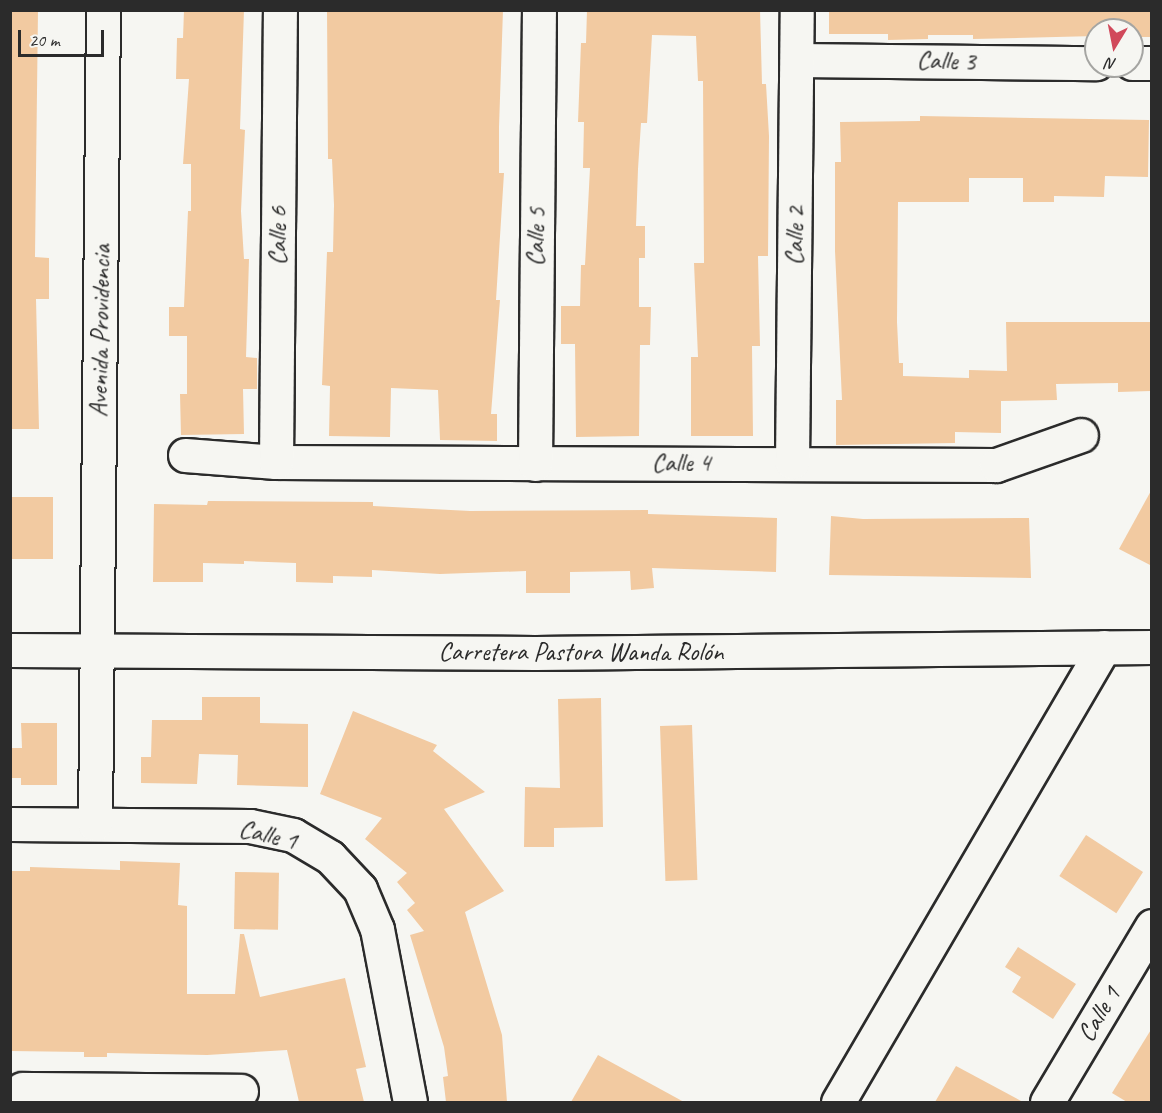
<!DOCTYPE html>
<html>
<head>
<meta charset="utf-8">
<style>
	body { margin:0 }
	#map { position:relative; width:1162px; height:1113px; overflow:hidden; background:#f6f6f2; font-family:Caveat,sans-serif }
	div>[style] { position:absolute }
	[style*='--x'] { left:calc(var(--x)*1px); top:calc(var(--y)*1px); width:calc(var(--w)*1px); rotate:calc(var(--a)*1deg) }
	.building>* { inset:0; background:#f2caa1; transform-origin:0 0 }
	.roads { filter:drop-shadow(2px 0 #2b2b2b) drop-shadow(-2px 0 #2b2b2b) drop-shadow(0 2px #2b2b2b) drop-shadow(0 -2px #2b2b2b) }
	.minor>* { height:33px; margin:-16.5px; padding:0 16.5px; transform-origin:16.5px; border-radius:16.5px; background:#f6f6f2 }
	span { translate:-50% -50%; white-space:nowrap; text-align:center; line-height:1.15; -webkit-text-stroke:6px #f6f6f2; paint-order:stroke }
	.street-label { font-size:26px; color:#2b2b2b }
	.frame { position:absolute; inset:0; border:12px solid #2b2b2b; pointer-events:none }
	.north { position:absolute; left:1084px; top:18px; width:60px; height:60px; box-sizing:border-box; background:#f6f6f2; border:2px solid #a5a5a2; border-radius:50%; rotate:190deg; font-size:16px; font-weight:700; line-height:24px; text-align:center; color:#2b2b2b }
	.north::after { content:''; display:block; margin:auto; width:21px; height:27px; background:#d1495b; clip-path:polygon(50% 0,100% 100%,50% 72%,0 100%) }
	.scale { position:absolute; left:18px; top:30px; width:86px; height:27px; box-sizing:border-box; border:3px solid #2b2b2b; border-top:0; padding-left:8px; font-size:18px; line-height:21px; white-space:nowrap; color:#2b2b2b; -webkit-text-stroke:4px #f6f6f2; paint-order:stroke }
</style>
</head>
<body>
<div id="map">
	<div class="building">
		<i style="clip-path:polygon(10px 10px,38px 10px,35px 257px,49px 258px,49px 299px,36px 299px,39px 429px,10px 429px)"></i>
		<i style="clip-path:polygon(184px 10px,244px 10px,240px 129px,245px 130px,241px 211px,244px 259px,249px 259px,246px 357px,257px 358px,257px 389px,243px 389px,244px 434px,181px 435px,180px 394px,187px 394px,187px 336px,169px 336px,169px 307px,184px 307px,188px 211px,191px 211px,191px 164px,183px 164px,189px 79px,176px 79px,177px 38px,183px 38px)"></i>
		<i style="clip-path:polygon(327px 10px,503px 10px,499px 127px,499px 173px,504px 173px,496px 300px,500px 300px,491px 414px,497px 414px,497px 441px,440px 440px,438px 390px,391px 388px,390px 437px,329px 436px,330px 386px,322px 385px,327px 252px,333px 252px,334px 205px,332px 159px,328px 159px)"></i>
		<i style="clip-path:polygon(587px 10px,760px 10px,762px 84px,766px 84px,769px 136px,768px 256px,758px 256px,760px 346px,752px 346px,753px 436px,691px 436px,691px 357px,698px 357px,694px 263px,704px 263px,703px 81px,698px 81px,696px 36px,652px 35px,647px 123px,641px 123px,638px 169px,636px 226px,645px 226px,645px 258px,639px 258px,639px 307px,651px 307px,650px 345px,640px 345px,639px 436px,576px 437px,575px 344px,561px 344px,561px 306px,580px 306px,581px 265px,585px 265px,590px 168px,583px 168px,584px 122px,578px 122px,581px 43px,586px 43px)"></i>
		<i style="clip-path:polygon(829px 10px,1152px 10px,1152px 37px,1132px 37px,1132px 30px,1096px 30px,1096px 36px,973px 39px,973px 35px,928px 35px,928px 39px,888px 40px,888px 34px,829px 34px)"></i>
		<i style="clip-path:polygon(920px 116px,1149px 120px,1148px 177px,1105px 176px,1104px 197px,1054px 196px,1054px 202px,1023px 202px,1023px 178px,969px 178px,969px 202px,898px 202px,897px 322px,899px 363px,903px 363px,903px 376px,969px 378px,969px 370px,1007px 371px,1006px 322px,1152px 322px,1151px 391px,1118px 392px,1118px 383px,1056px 384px,1057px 400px,1001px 401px,1001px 433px,955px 432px,955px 443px,836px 445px,836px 400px,842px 400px,835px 251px,835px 162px,841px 162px,840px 122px,920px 121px)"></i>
		<i style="clip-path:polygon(1152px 489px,1152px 566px,1119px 549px)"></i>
		<i style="left:10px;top:497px;width:43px;height:62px"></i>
		<i style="clip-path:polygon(208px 501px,373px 502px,373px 506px,470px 511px,648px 510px,648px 514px,777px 518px,776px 572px,652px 568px,654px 588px,631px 590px,630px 571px,570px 572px,570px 593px,526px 593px,526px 571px,440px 574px,372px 570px,372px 577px,333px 576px,333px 583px,296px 582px,296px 563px,244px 561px,244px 564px,203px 563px,203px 582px,153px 582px,154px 504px,207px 505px)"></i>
		<i style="clip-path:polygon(831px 516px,863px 519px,1029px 518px,1031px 578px,829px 575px)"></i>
		<i style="clip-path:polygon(202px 697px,260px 697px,260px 723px,308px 724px,308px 787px,237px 785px,238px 755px,199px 754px,197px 784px,141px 783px,141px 757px,151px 757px,152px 720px,202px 720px)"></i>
		<i style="clip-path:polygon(601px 698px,603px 827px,554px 828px,554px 847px,524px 847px,525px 787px,560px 788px,558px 699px)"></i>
		<i style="clip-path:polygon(353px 711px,437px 745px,433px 751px,485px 792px,444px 809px,504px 891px,465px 912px,502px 1035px,507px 1102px,446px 1102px,443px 1077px,448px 1076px,444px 1047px,410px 935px,424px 931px,407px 910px,415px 903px,397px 882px,407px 873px,365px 839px,382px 818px,320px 794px)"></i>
		<i style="clip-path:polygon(21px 723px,57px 723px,57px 785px,21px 785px,21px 778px,10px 778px,10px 748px,22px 748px)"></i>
		<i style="left:692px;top:725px;width:155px;height:32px;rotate:88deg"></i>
		<i style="left:1086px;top:835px;width:68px;height:49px;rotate:33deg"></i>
		<i style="clip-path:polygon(120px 861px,180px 863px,178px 905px,187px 906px,187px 994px,235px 994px,240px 934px,244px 934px,260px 997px,345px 978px,366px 1067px,356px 1069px,364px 1102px,299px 1102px,287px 1050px,207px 1055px,107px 1053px,107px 1057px,84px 1057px,84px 1052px,10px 1051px,10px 871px,30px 871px,30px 867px,120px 870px)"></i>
		<i style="left:235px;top:872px;width:44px;height:57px;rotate:1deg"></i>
		<i style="clip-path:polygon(1018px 947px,1076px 984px,1053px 1019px,1012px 992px,1021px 977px,1005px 967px)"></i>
		<i style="clip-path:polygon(1152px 1028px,1152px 1102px,1127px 1102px,1112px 1093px)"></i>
		<i style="clip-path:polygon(598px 1055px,684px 1102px,571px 1102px)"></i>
		<i style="clip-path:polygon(956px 1066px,1023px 1102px,935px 1102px)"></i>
	</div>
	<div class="roads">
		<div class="minor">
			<i style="--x:797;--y:60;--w:299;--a:0.6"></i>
			<i style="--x:1132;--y:63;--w:20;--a:0"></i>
			<i style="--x:185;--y:455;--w:91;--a:4.4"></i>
			<i style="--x:276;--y:462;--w:720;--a:0.24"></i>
			<i style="--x:996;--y:465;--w:90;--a:-19.4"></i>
			<i style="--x:276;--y:462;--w:452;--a:-89.5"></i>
			<i style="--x:792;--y:462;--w:452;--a:-89.4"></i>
			<i style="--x:535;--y:464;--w:454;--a:-89.5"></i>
			<i style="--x:10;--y:650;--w:525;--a:0.33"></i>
			<i style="--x:535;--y:653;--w:617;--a:-0.56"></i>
			<i style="--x:10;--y:824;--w:240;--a:0.5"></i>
			<i style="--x:250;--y:826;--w:44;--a:11.8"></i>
			<i style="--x:293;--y:835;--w:43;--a:30.7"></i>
			<i style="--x:330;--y:857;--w:44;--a:46.8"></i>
			<i style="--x:360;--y:889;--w:43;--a:67"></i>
			<i style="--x:377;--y:929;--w:176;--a:79.2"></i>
			<i style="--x:95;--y:824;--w:814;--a:-89.44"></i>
			<i style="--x:22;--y:1089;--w:219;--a:0.5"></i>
			<i style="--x:838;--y:1102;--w:527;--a:-59.69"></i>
			<i style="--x:1047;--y:1102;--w:205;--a:-59.2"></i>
		</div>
	</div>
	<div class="street-label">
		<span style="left:946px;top:61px;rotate:1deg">Calle 3</span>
		<span style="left:278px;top:236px;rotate:-90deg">Calle 6</span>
		<span style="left:795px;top:236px;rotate:-89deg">Calle 2</span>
		<span style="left:536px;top:237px;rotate:-89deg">Calle 5</span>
		<span style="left:100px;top:331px;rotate:-89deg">Avenida Providencia</span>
		<span style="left:681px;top:463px;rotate:-1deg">Calle 4</span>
		<span style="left:581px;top:652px">Carretera Pastora Wanda Rolón</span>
		<span style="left:268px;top:835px;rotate:13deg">Calle 1</span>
		<span style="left:1099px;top:1014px;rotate:-59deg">Calle 1</span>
	</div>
	<div class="frame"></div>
	<div class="north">N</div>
	<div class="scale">20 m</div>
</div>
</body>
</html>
